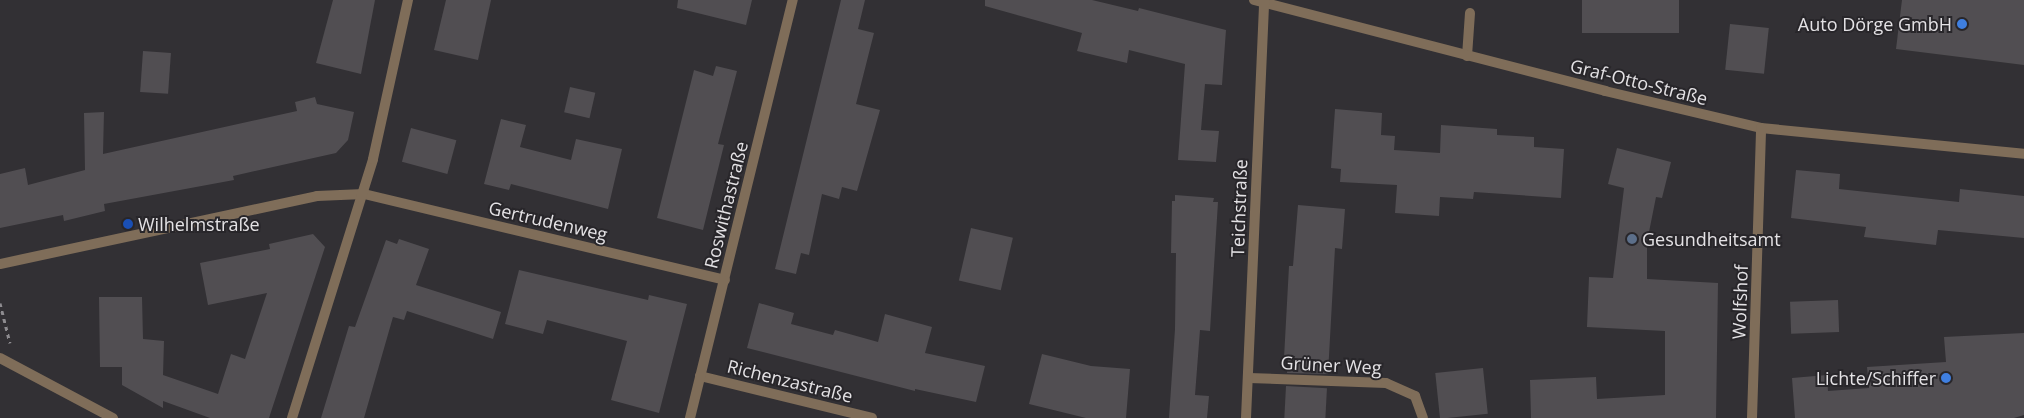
<!DOCTYPE html>
<html>
<head>
<meta charset="utf-8">
<style>
	body { margin:0 }
	#map { position:relative; width:2024px; height:418px; overflow:hidden; background:#323034; font-family:"Open Sans",sans-serif }
	div>[style] { position:absolute }
	[style*='--x'] { left:calc(var(--x)*1px); top:calc(var(--y)*1px); width:calc(var(--w)*1px); rotate:calc(var(--a)*1deg) }
	.building>* { inset:0; background:#514e52; transform-origin:0 0 }
	.path>* { height:3px; margin-top:-1.5px; transform-origin:0; background:repeating-linear-gradient(90deg,#8e8c90 0 4px,transparent 0 8px) }
	.service>* { height:10px; margin:-5px; padding:0 5px; transform-origin:5px; border-radius:5px; background:#7f6d59 }
	.minor>* { height:10px; margin:-5px; padding:0 5px; transform-origin:5px; border-radius:5px; background:#7f6d59 }
	.tertiary>* { height:10px; margin:-5px; padding:0 5px; transform-origin:5px; border-radius:5px; background:#7f6d59 }
	.dots>* { width:14px; height:14px; translate:-50% -50%; box-sizing:border-box; border:2px solid #28262a; border-radius:50% }
	span { translate:-50% -50%; white-space:nowrap; text-align:center; line-height:1.15; -webkit-text-stroke:4px #28262a; paint-order:stroke }
	.poi-label { font-size:18px; color:#e4e2e5 }
	.right { translate:-100% -50%; text-align:right }
	.left { translate:0 -50%; text-align:left }
	.street-label { font-size:18px; color:#e4e2e5 }
</style>
</head>
<body>
<div id="map">
	<div class="building">
		<i style="clip-path:polygon(333px 0,375px 0,361px 74px,316px 63px)"></i>
		<i style="clip-path:polygon(446px 0,491px 0,478px 60px,434px 50px)"></i>
		<i style="clip-path:polygon(678px 0,752px 0,746px 25px,677px 8px)"></i>
		<i style="clip-path:polygon(841px 0,865px 0,858px 29px,874px 33px,856px 104px,880px 110px,857px 191px,842px 187px,839px 199px,822px 194px,809px 255px,801px 253px,796px 274px,775px 269px)"></i>
		<i style="clip-path:polygon(985px 0,1092px 0,1138px 11px,1139px 8px,1226px 30px,1222px 85px,1205px 84px,1201px 130px,1219px 131px,1216px 162px,1178px 160px,1185px 64px,1129px 50px,1127px 63px,1077px 51px,1082px 33px,985px 6px)"></i>
		<i style="left:1582px;top:0;width:97px;height:33px"></i>
		<i style="clip-path:polygon(1902px 0,2024px 0,2024px 65px,1896px 49px)"></i>
		<i style="left:1730px;top:24px;width:39px;height:46px;rotate:6deg"></i>
		<i style="left:143px;top:51px;width:28px;height:41px;rotate:4deg"></i>
		<i style="clip-path:polygon(716px 66px,737px 71px,718px 144px,724px 145px,703px 230px,657px 218px,694px 70px,713px 76px)"></i>
		<i style="left:570px;top:87px;width:26px;height:26px;rotate:13deg"></i>
		<i style="clip-path:polygon(315px 97px,317px 104px,354px 112px,348px 140px,336px 153px,233px 176px,234px 180px,104px 204px,105px 211px,64px 221px,63px 215px,0 228px,0 174px,25px 168px,28px 185px,85px 170px,84px 113px,104px 112px,103px 154px,297px 111px,295px 102px)"></i>
		<i style="clip-path:polygon(1335px 109px,1382px 113px,1381px 135px,1395px 136px,1394px 150px,1440px 153px,1441px 125px,1497px 129px,1497px 135px,1534px 137px,1534px 147px,1564px 149px,1561px 198px,1474px 192px,1473px 199px,1440px 197px,1439px 216px,1395px 213px,1397px 185px,1340px 182px,1341px 169px,1331px 168px)"></i>
		<i style="clip-path:polygon(501px 119px,526px 125px,520px 147px,571px 160px,576px 139px,622px 149px,608px 209px,511px 184px,509px 190px,484px 184px)"></i>
		<i style="left:411px;top:128px;width:47px;height:35px;rotate:15deg"></i>
		<i style="clip-path:polygon(1617px 148px,1671px 162px,1662px 198px,1656px 197px,1647px 242px,1647px 279px,1718px 283px,1716px 418px,1531px 418px,1530px 380px,1596px 377px,1597px 399px,1665px 395px,1665px 331px,1587px 327px,1589px 277px,1613px 278px,1624px 188px,1608px 184px)"></i>
		<i style="clip-path:polygon(1796px 170px,1840px 174px,1839px 189px,1959px 202px,1960px 189px,2024px 196px,2024px 238px,1938px 230px,1936px 245px,1864px 237px,1866px 227px,1791px 218px)"></i>
		<i style="clip-path:polygon(1175px 195px,1214px 198px,1213px 202px,1218px 202px,1210px 331px,1200px 330px,1195px 395px,1209px 396px,1207px 418px,1169px 418px,1175px 329px,1176px 253px,1171px 253px,1172px 201px,1175px 201px)"></i>
		<i style="clip-path:polygon(1298px 205px,1345px 209px,1342px 249px,1335px 248px,1328px 374px,1287px 373px,1288px 358px,1284px 358px,1289px 266px,1293px 266px)"></i>
		<i style="left:971px;top:228px;width:43px;height:54px;rotate:13deg"></i>
		<i style="clip-path:polygon(313px 234px,325px 247px,269px 418px,210px 418px,163px 401px,163px 408px,122px 385px,122px 367px,100px 367px,99px 297px,142px 297px,143px 339px,164px 341px,163px 375px,218px 394px,231px 354px,245px 359px,267px 293px,208px 305px,200px 263px,270px 249px,269px 244px)"></i>
		<i style="clip-path:polygon(399px 239px,429px 249px,416px 285px,501px 312px,493px 339px,407px 311px,404px 320px,393px 317px,364px 418px,321px 418px,349px 326px,355px 327px,386px 240px,397px 244px)"></i>
		<i style="clip-path:polygon(519px 270px,648px 300px,649px 295px,687px 304px,659px 413px,611px 400px,627px 341px,547px 320px,543px 334px,505px 324px)"></i>
		<i style="left:1838px;top:300px;width:32px;height:48px;rotate:88deg"></i>
		<i style="clip-path:polygon(759px 303px,794px 313px,791px 324px,833px 335px,835px 330px,878px 342px,885px 314px,932px 327px,925px 353px,985px 366px,976px 402px,915px 389px,915px 391px,747px 348px)"></i>
		<i style="clip-path:polygon(2024px 333px,2024px 415px,2014px 418px,1795px 418px,1792px 378px,1827px 375px,1828px 391px,1869px 388px,1867px 367px,1946px 362px,1944px 337px)"></i>
		<i style="clip-path:polygon(1042px 354px,1091px 366px,1130px 369px,1126px 418px,1086px 418px,1029px 404px)"></i>
		<i style="left:1483px;top:368px;width:46px;height:48px;rotate:84deg"></i>
		<i style="left:1286px;top:386px;width:41px;height:32px;rotate:3deg"></i>
	</div>
	<div class="path">
		<i style="--x:0;--y:303;--w:41;--a:76"></i>
	</div>
	<div class="service">
		<i style="--x:1467;--y:56;--w:43;--a:-86"></i>
	</div>
	<div class="minor">
		<i style="--x:1254;--y:0;--w:363;--a:14.5"></i>
		<i style="--x:1605;--y:91;--w:160;--a:13.3"></i>
		<i style="--x:1761;--y:128;--w:264;--a:5.6"></i>
		<i style="--x:0;--y:264;--w:324;--a:-12.1"></i>
		<i style="--x:317;--y:196;--w:47;--a:-2.4"></i>
		<i style="--x:364;--y:194;--w:371;--a:13.4"></i>
		<i style="--x:700;--y:376;--w:177;--a:13.7"></i>
		<i style="--x:1249;--y:378;--w:137;--a:2.1"></i>
		<i style="--x:1386;--y:383;--w:32;--a:24"></i>
		<i style="--x:1415;--y:396;--w:23;--a:70"></i>
		<i style="--x:292;--y:418;--w:271;--a:-72.6"></i>
		<i style="--x:373;--y:159;--w:163;--a:-77.6"></i>
		<i style="--x:690;--y:418;--w:431;--a:-76.2"></i>
		<i style="--x:1246;--y:418;--w:418;--a:-87.5"></i>
		<i style="--x:1752;--y:418;--w:290;--a:-88.2"></i>
	</div>
	<div class="tertiary">
		<i style="--x:0;--y:358;--w:128;--a:28"></i>
	</div>
	<div class="dots">
		<i style="left:1962px;top:24px;background:#3f7fe0"></i>
		<i style="left:128px;top:224px;background:#1a4fb4"></i>
		<i style="left:1632px;top:239px;background:#5c6f8a"></i>
		<i style="left:1946px;top:378px;background:#3f7fe0"></i>
	</div>
	<div class="poi-label">
		<span class="right" style="left:1952px;top:24px">Auto Dörge GmbH</span>
		<span class="left" style="left:138px;top:224px">Wilhelmstraße</span>
		<span class="left" style="left:1642px;top:239px">Gesundheitsamt</span>
		<span class="right" style="left:1936px;top:378px">Lichte/Schiffer</span>
	</div>
	<div class="street-label">
		<span style="left:1639px;top:82px;rotate:14deg">Graf-Otto-Straße</span>
		<span style="left:726px;top:205px;rotate:-76deg">Roswithastraße</span>
		<span style="left:1239px;top:208px;rotate:-88deg">Teichstraße</span>
		<span style="left:548px;top:221px;rotate:13deg">Gertrudenweg</span>
		<span style="left:1740px;top:302px;rotate:-88deg">Wolfshof</span>
		<span style="left:1331px;top:365px;rotate:3deg">Grüner Weg</span>
		<span style="left:790px;top:381px;rotate:14deg">Richenzastraße</span>
	</div>
</div>
</body>
</html>
